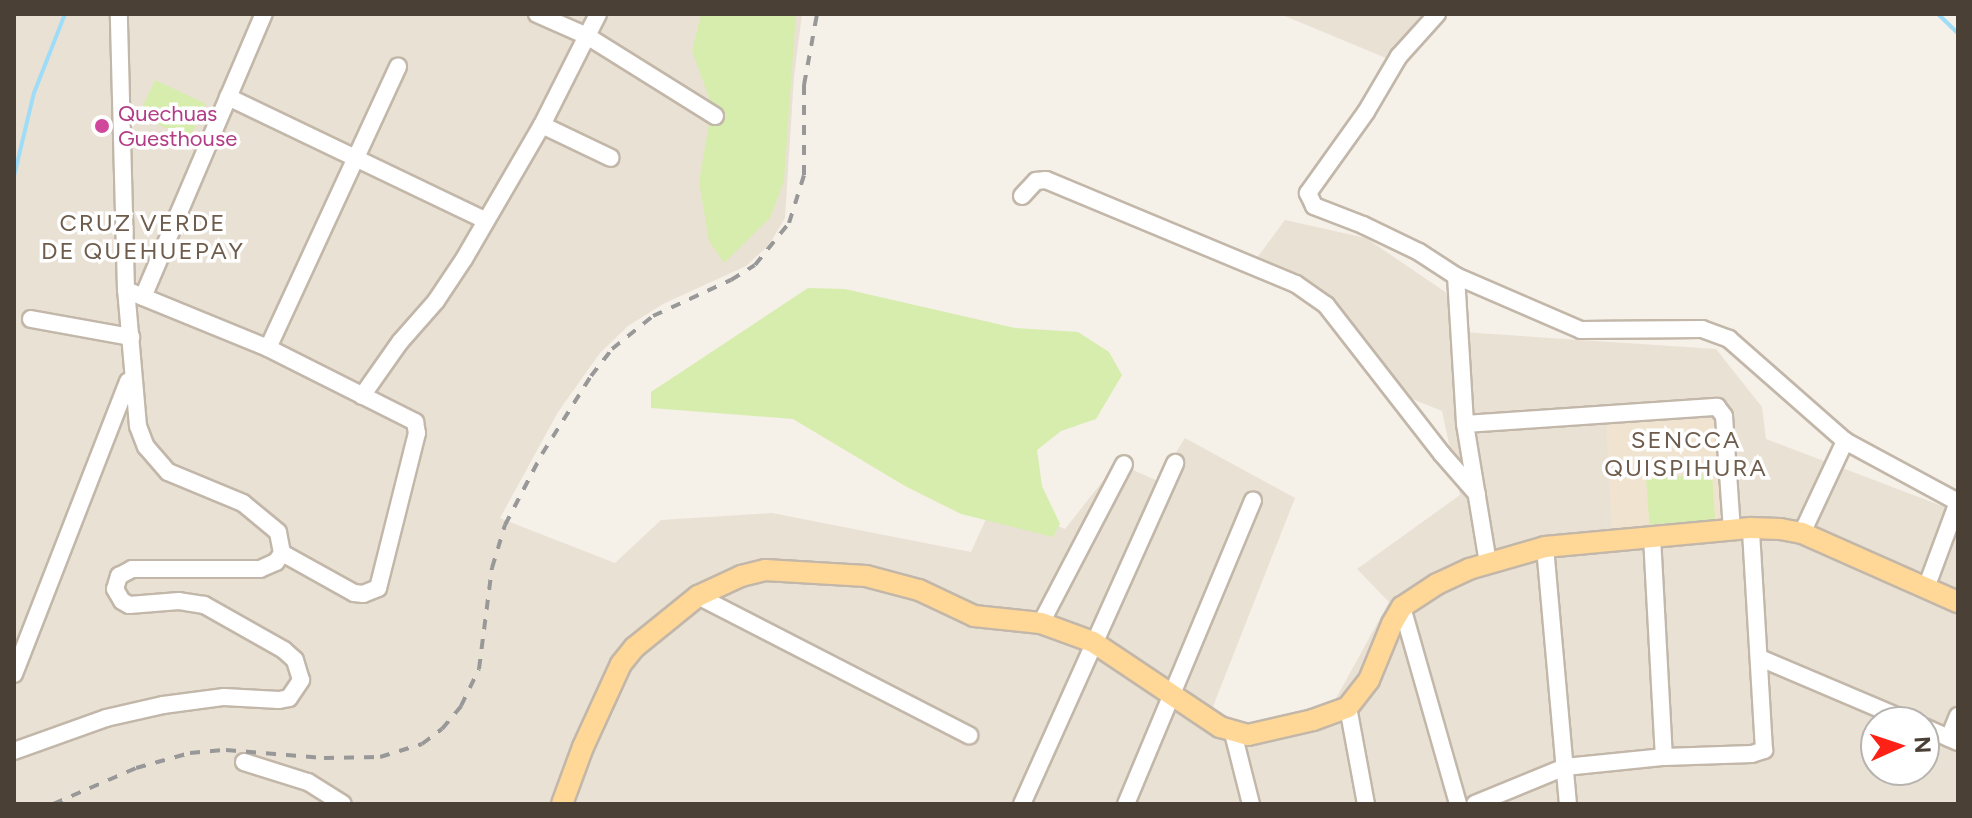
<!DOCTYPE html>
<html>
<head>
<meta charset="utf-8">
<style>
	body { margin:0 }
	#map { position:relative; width:1972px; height:818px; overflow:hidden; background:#f5f0e8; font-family:Figtree,sans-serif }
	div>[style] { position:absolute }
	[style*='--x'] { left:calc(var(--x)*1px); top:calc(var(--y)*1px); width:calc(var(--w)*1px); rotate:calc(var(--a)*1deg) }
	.residential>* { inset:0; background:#eae1d5 }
	.education>* { inset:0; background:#f0e4d0; transform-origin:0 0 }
	.green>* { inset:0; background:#d7edad; transform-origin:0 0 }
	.stream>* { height:4px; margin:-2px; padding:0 2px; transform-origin:2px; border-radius:2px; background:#9fdcf8 }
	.roads { filter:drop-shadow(2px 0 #c2b7a9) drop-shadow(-2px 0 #c2b7a9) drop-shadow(0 2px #c2b7a9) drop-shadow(0 -2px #c2b7a9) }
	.minor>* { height:16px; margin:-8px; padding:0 8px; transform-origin:8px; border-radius:8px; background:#fff }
	.major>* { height:20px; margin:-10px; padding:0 10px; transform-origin:10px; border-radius:10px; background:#ffd797 }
	.rail>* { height:4px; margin-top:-2px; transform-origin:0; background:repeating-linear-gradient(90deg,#989898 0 10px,transparent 0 20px) }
	.dots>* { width:22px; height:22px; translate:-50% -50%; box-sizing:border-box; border:4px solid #fff; border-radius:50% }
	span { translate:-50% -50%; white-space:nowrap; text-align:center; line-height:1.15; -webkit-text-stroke:7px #fff; paint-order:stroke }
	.hotel-label { font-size:22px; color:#b23c85 }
	.left { translate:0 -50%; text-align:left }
	.neighbourhood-label { font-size:24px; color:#6e5c4c; letter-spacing:2px }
	.frame { position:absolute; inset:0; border:16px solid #4a4036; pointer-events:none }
	.north { position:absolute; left:1860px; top:706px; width:80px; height:80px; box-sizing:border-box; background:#fff; border:2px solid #b7b3af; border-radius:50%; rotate:87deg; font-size:22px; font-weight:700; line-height:32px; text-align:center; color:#4a4036 }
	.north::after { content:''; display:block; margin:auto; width:28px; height:36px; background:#ff2115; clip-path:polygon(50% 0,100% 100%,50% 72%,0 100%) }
</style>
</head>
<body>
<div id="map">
	<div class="residential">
		<i style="clip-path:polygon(evenodd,14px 14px,802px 14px,794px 77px,785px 218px,769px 245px,746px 266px,663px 304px,628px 326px,600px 353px,558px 412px,500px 518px,615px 563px,661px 520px,772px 513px,971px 552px,995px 499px,1065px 529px,1117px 463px,1158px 481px,1185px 438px,1295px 498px,1212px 709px,1235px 729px,1334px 702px,1389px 602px,1357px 569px,1460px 495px,1442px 411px,1388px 389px,1326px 315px,1288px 290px,1245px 274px,1285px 220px,1366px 238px,1463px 304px,1462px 332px,1716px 349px,1762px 407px,1766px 439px,1958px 512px,1958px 804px,14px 804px,14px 14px,1876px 722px,1924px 722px,1924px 770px,1876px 770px,1876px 722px)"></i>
		<i style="clip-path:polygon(1280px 14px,1422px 14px,1386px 58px)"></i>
	</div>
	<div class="education">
		<i style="left:1718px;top:418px;width:111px;height:112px;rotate:87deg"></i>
	</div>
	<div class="green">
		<i style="clip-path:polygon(701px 14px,796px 14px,784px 181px,770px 218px,724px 263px,709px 241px,699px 182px,712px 106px,692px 51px)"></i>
		<i style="left:155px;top:80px;width:56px;height:39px;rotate:25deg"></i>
		<i style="clip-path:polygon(808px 288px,845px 289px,1015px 328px,1078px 332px,1109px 352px,1122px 375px,1096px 419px,1061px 431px,1037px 450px,1042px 486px,1060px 524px,1053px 537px,961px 514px,905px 486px,793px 419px,651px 408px,651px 392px)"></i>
		<i style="left:1712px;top:474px;width:46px;height:66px;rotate:86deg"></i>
	</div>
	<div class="stream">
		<i style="--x:1938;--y:14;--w:28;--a:44"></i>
		<i style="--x:14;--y:176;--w:85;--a:-76.5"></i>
		<i style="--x:34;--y:93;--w:85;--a:-68.6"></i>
	</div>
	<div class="roads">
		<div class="minor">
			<i style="--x:537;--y:14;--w:55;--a:23.7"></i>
			<i style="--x:587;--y:36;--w:151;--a:32"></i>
			<i style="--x:1437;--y:14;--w:57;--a:132.1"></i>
			<i style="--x:1399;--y:56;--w:65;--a:120.5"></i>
			<i style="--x:1366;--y:112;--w:100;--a:125.6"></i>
			<i style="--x:1308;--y:193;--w:14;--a:65"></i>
			<i style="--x:1314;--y:206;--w:53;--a:21.2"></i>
			<i style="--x:1363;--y:225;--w:62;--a:25.7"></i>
			<i style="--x:1419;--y:252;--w:44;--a:33"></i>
			<i style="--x:1456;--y:276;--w:136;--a:23.4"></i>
			<i style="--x:1581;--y:330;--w:121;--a:-0.5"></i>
			<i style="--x:1702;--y:329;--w:29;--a:20"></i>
			<i style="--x:1729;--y:339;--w:154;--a:41.3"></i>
			<i style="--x:1845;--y:441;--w:128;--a:28.4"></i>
			<i style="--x:228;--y:97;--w:285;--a:25.6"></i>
			<i style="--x:542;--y:125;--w:76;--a:25.6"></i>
			<i style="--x:1022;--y:196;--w:21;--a:-47"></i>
			<i style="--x:1036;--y:181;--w:10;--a:-6"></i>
			<i style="--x:1046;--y:180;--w:271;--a:22.6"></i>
			<i style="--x:1296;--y:284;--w:37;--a:35"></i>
			<i style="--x:1326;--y:305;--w:189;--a:52.1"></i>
			<i style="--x:1442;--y:454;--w:53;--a:48.8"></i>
			<i style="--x:1456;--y:276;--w:148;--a:86.5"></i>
			<i style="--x:1465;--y:424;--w:141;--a:80.6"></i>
			<i style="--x:126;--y:290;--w:153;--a:22.2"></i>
			<i style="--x:268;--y:348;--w:165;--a:26.7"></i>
			<i style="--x:415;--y:422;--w:11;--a:80"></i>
			<i style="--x:417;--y:433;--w:160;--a:104.1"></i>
			<i style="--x:378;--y:588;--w:16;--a:158"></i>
			<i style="--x:363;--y:594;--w:9;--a:-174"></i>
			<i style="--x:354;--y:593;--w:82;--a:-150.9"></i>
			<i style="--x:143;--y:297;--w:308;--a:-66.9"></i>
			<i style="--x:31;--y:319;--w:102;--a:10.2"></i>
			<i style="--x:268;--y:348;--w:310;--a:-65.2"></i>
			<i style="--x:362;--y:396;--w:66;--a:-54.9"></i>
			<i style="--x:400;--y:342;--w:55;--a:-48.7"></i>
			<i style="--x:436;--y:301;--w:50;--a:-56.3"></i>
			<i style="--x:464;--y:259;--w:155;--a:-59.8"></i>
			<i style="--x:542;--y:125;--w:124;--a:-63.2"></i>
			<i style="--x:1465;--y:424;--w:253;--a:-3.9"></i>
			<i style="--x:1717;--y:407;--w:11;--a:52"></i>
			<i style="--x:1724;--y:416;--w:114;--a:86"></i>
			<i style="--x:1802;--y:533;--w:102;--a:-64.9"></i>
			<i style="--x:1652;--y:537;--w:220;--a:86.9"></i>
			<i style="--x:1545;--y:547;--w:258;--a:84.9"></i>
			<i style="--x:1926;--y:588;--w:92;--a:-69.6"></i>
			<i style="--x:698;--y:596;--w:305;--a:27.2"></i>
			<i style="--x:1402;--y:607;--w:205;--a:74.1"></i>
			<i style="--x:1041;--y:623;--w:179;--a:-62.4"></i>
			<i style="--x:1760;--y:658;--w:164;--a:23"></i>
			<i style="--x:14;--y:674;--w:314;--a:-68.7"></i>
			<i style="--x:1348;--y:707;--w:99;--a:79.5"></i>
			<i style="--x:1924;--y:727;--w:37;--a:24"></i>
			<i style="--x:1233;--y:733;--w:73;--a:75.8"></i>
			<i style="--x:1949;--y:738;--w:24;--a:-68"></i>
			<i style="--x:14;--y:751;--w:98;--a:-19.7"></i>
			<i style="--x:106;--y:718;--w:58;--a:-12.8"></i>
			<i style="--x:163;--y:705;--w:62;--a:-7.5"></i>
			<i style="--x:224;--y:697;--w:55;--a:3.1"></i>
			<i style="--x:279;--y:700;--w:10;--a:-11"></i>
			<i style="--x:289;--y:698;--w:22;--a:-56"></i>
			<i style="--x:301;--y:680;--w:21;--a:-107"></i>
			<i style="--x:295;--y:660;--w:15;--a:-138"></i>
			<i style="--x:284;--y:650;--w:92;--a:-150.6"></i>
			<i style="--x:204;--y:605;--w:25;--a:-171"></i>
			<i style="--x:179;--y:601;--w:50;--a:175.4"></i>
			<i style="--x:129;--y:605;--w:8;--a:-150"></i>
			<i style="--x:122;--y:601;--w:14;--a:-120"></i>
			<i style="--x:115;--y:589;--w:14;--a:-73"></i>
			<i style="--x:119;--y:576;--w:15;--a:-28"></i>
			<i style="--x:132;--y:569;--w:128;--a:0"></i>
			<i style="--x:260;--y:569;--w:17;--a:-24"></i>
			<i style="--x:276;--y:562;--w:11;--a:-56"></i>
			<i style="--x:282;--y:553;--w:21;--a:-101"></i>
			<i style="--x:278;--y:532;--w:45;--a:-140.4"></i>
			<i style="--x:243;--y:503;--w:81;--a:-157.5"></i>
			<i style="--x:168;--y:472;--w:33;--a:-131"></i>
			<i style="--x:146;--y:447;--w:22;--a:-111"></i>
			<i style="--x:138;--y:426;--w:137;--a:-95"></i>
			<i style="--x:126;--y:290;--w:276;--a:-91.5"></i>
			<i style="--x:244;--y:762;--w:67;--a:17.4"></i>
			<i style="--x:308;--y:782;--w:41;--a:32.2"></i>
			<i style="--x:1022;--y:804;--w:374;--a:-65.8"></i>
			<i style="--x:1126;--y:804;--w:329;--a:-67.3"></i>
			<i style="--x:1475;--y:804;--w:97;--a:-22.3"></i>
			<i style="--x:1565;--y:767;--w:100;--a:-5.8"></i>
			<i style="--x:1664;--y:757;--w:88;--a:-2"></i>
			<i style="--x:1752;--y:754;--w:13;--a:-18"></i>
			<i style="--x:1764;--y:750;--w:222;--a:-93.4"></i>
		</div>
		<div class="major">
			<i style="--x:562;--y:804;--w:61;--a:-69.8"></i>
			<i style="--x:583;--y:747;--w:91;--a:-65.4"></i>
			<i style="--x:621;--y:664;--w:22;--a:-51"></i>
			<i style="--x:635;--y:647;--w:81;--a:-39"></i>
			<i style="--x:698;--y:596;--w:47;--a:-24.9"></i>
			<i style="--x:741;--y:576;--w:25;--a:-14"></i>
			<i style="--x:765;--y:570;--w:101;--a:3.4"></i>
			<i style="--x:866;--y:576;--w:55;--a:14.8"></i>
			<i style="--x:919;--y:590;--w:61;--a:25.3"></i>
			<i style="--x:974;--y:616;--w:67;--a:6"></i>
			<i style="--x:1041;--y:623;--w:55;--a:20.1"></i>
			<i style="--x:1093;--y:642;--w:153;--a:33.8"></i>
			<i style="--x:1220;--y:727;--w:29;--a:16"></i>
			<i style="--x:1248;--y:735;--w:67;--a:-13"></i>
			<i style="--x:1313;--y:720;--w:37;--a:-20"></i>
			<i style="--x:1348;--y:707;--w:34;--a:-52"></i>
			<i style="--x:1369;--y:680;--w:61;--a:-67.7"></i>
			<i style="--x:1392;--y:624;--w:20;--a:-60"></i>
			<i style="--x:1402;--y:607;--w:42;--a:-33.3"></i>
			<i style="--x:1437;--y:584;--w:35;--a:-25"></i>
			<i style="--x:1469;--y:569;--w:79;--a:-16.1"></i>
			<i style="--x:1545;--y:547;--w:207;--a:-5.3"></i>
			<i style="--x:1751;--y:528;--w:29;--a:2"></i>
			<i style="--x:1780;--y:529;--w:22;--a:10"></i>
			<i style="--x:1802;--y:533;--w:171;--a:23.9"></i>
		</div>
	</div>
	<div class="rail">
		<i style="--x:53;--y:804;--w:90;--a:-23.4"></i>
		<i style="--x:136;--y:768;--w:56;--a:-15.5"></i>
		<i style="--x:190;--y:753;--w:36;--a:-5"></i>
		<i style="--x:226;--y:750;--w:98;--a:4.7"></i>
		<i style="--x:324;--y:758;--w:56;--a:-1"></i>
		<i style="--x:380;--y:757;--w:44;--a:-17.2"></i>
		<i style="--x:422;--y:744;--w:25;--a:-37"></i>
		<i style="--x:442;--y:729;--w:30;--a:-50"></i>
		<i style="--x:461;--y:706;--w:41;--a:-64.1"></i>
		<i style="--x:479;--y:669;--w:102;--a:-82.7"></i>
		<i style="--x:492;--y:568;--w:45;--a:-73.2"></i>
		<i style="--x:505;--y:525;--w:80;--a:-62.5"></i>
		<i style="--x:542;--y:454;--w:92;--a:-57.9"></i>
		<i style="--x:591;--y:376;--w:34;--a:-52"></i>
		<i style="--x:612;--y:349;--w:53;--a:-38.8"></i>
		<i style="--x:653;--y:316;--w:86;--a:-24.8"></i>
		<i style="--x:731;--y:280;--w:28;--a:-32"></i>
		<i style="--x:755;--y:265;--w:54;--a:-51"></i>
		<i style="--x:789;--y:223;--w:50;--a:-72.6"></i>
		<i style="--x:804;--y:175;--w:90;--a:-90"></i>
		<i style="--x:804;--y:85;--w:72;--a:-79.6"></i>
	</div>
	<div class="dots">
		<i style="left:102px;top:126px;background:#d1479c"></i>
	</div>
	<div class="hotel-label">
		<span class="left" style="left:118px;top:126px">Quechuas<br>Guesthouse</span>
	</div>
	<div class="neighbourhood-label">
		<span style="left:143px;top:237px">CRUZ VERDE<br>DE QUEHUEPAY</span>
		<span style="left:1686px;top:454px">SENCCA<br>QUISPIHURA</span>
	</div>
	<div class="frame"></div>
	<div class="north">N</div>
</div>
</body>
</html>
